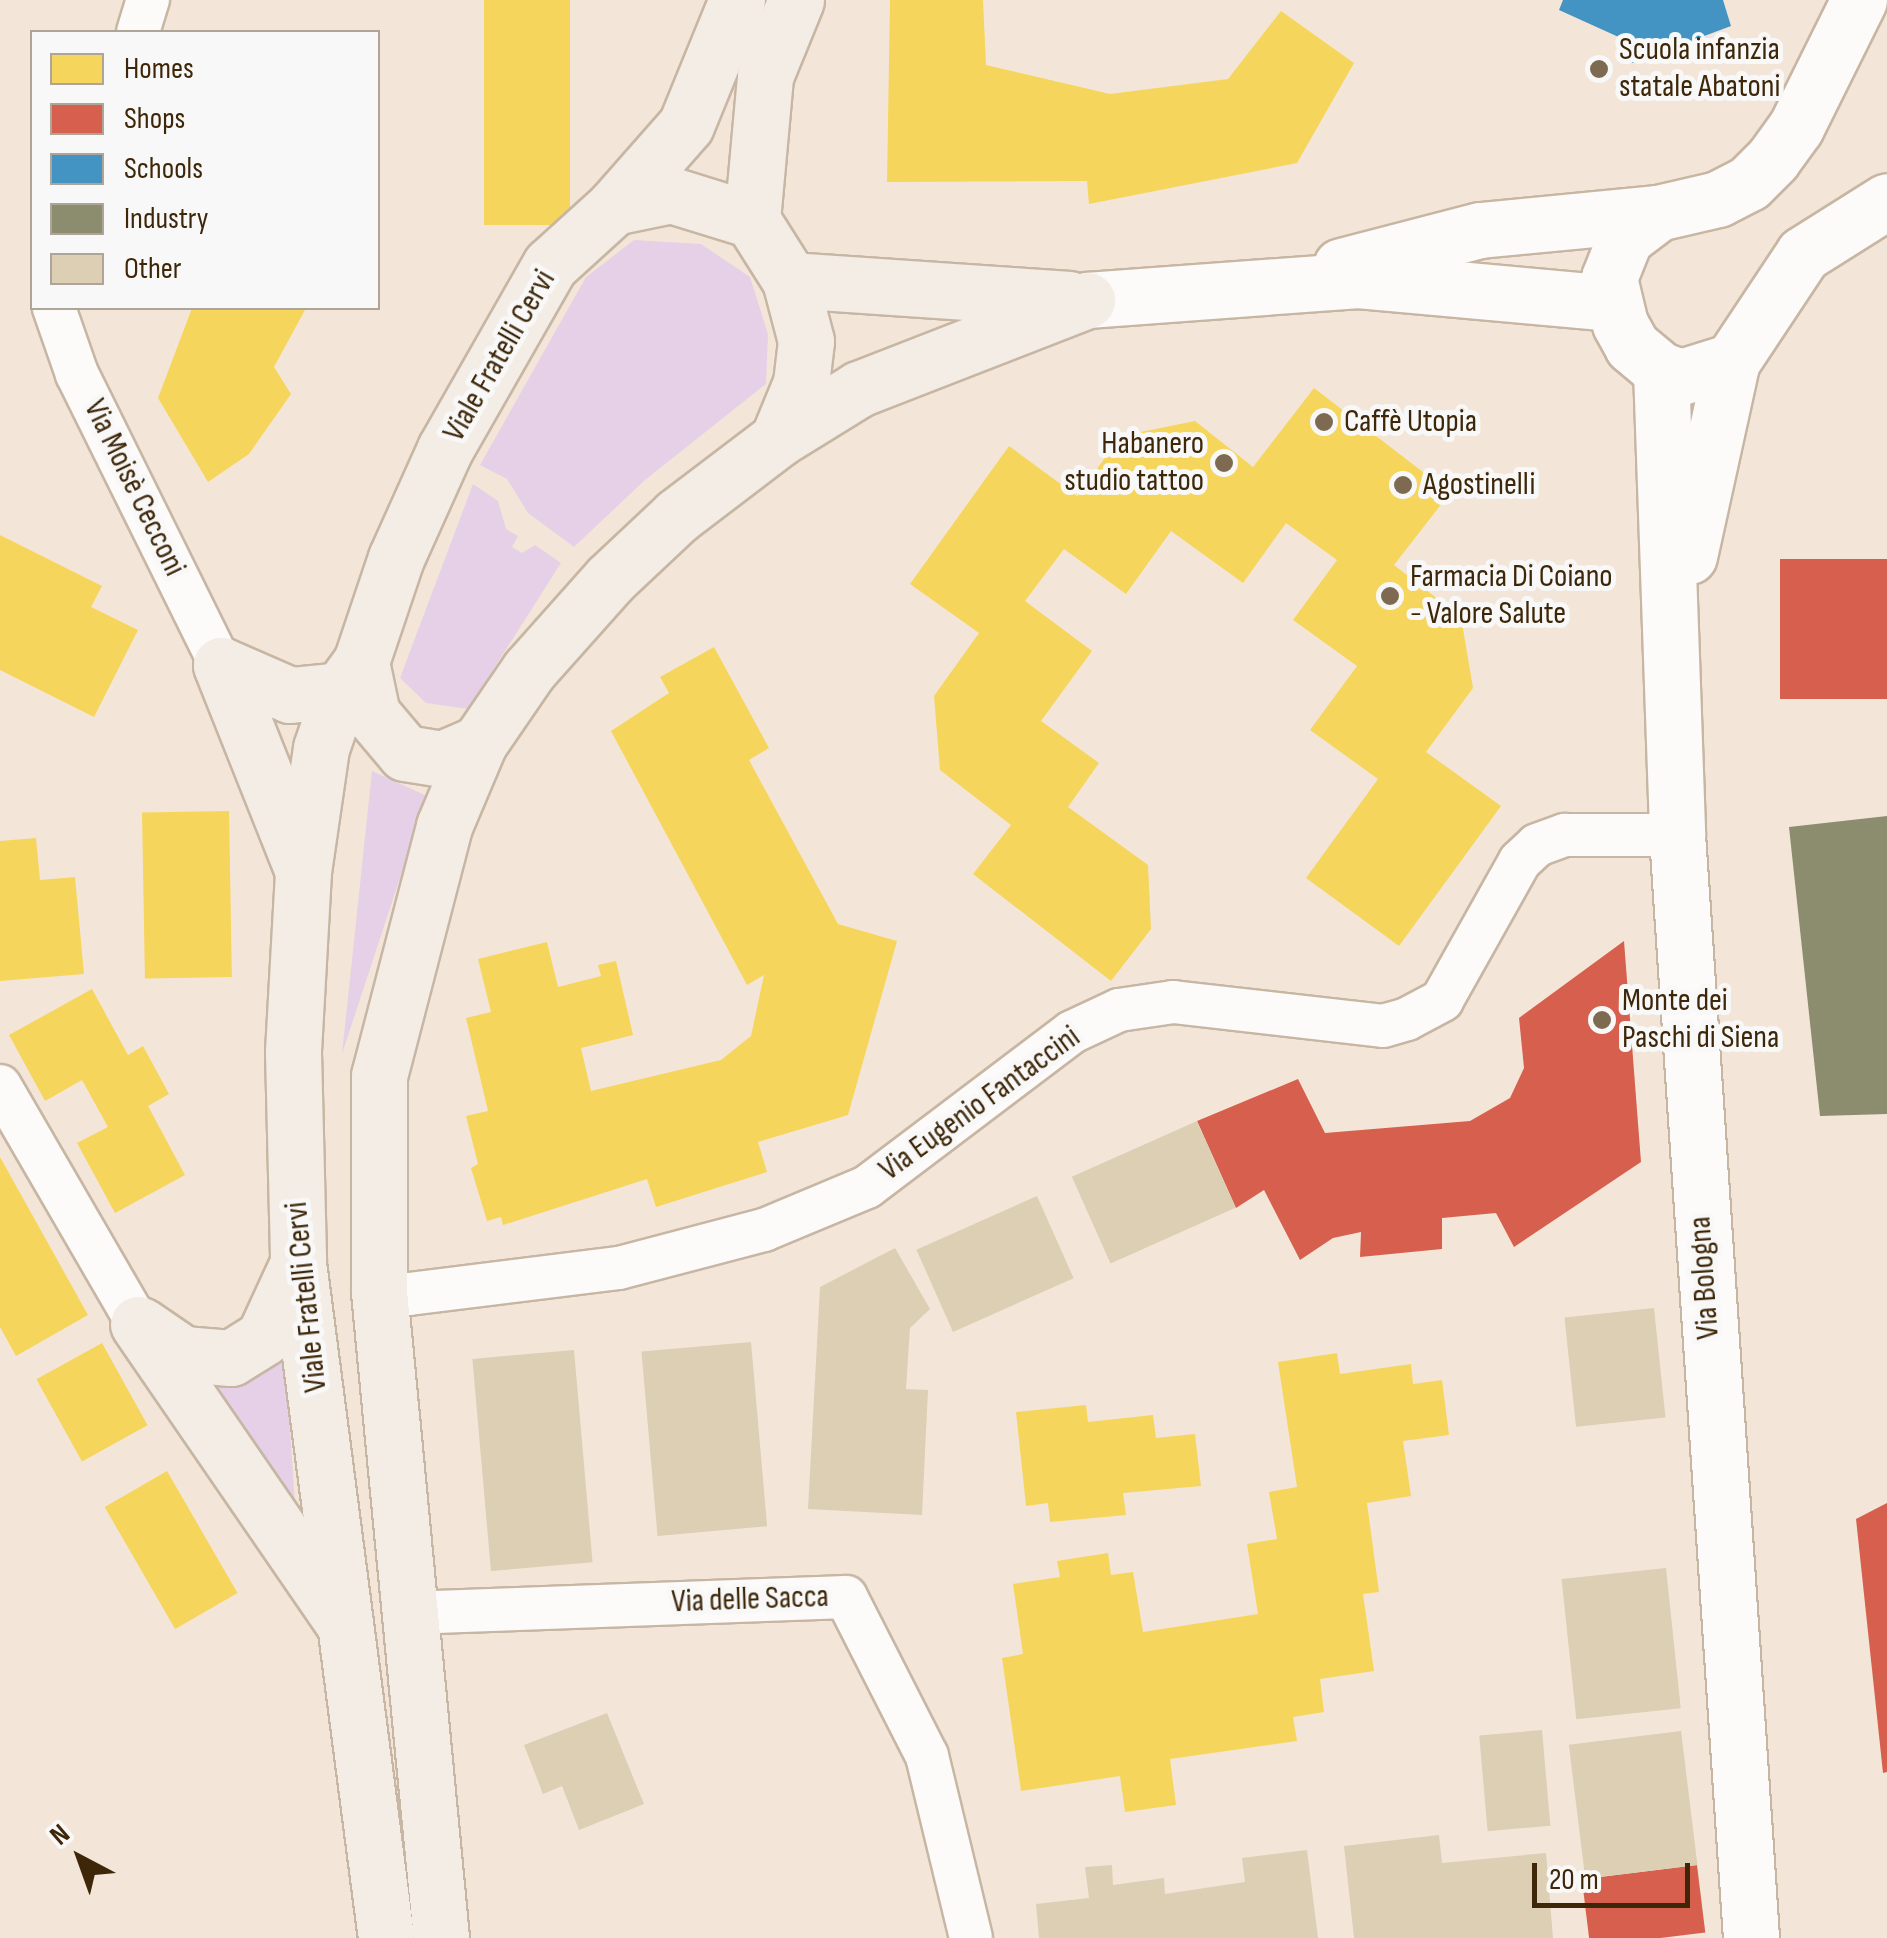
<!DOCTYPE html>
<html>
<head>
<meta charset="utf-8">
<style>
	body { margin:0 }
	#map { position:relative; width:1887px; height:1938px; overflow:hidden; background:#f3e6d8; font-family:"Sofia Sans Condensed",sans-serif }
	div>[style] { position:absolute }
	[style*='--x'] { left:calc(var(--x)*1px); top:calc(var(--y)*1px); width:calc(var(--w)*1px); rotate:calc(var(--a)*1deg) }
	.green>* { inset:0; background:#e6d0e7 }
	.homes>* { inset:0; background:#f6d55c; transform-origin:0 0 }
	.shops>* { inset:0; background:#d6604d; transform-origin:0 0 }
	.schools>* { inset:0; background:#4393c3 }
	.industry>* { inset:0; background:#8c8c6e }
	.building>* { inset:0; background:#dccfb4; transform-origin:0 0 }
	.roads { filter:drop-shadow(2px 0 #c7b6a3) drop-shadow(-2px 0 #c7b6a3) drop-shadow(0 2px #c7b6a3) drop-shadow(0 -2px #c7b6a3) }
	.minor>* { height:42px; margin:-21px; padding:0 21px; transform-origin:21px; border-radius:21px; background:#fdfbf9 }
	.tertiary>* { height:55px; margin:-27.5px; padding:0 27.5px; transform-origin:27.5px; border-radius:27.5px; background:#fdfbf9 }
	.secondary>* { height:55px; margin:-27.5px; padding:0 27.5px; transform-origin:27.5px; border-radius:27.5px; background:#fdfbf9 }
	.primary>* { height:55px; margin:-27.5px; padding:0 27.5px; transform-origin:27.5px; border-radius:27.5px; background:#f3ede6 }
	.dots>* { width:28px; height:28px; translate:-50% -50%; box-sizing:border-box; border:5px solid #f8f8f8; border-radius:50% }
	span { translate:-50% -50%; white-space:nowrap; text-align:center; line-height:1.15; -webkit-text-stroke:10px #f8f8f8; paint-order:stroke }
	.poi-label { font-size:32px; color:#3e2709 }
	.left { translate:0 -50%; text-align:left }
	.right { translate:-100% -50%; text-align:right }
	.street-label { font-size:32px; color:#3e2709 }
	.legend { position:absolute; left:30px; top:30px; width:350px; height:280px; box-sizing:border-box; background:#f8f8f8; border:2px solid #aea498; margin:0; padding:12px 18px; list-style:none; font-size:30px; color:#3e2709 }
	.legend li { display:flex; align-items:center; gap:20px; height:50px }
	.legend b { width:50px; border:2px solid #aea498 }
	.north { position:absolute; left:30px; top:1808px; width:100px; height:100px; -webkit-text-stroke:8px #f8f8f8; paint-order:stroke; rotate:319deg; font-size:28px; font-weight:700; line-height:40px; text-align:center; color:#3e2709 }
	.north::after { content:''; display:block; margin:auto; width:35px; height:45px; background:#3e2709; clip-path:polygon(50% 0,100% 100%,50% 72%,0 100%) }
	.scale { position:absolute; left:1532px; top:1863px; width:158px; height:45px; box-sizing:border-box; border:5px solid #3e2709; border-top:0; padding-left:12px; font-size:30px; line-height:35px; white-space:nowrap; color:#3e2709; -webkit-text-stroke:8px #f8f8f8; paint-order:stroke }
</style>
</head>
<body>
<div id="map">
	<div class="green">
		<i style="clip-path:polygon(634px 240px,701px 244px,750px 277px,768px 334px,766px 384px,645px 480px,574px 547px,528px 513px,507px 479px,480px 465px,586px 277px)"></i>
		<i style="clip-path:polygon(473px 484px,498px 501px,506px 529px,518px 536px,512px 547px,522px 553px,535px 545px,561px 563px,468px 709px,426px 703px,400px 678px)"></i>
		<i style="clip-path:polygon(372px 771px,427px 796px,342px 1054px)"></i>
		<i style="clip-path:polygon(283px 1324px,296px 1519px,241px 1461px,206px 1368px)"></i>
	</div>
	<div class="homes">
		<i style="left:484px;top:0;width:86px;height:225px"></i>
		<i style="clip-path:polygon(890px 0,983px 0,986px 65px,1110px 94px,1228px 79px,1281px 11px,1354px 63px,1297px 163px,1089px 204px,1087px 181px,887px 182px)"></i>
		<i style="clip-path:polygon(192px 308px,306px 308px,274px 367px,291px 394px,249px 454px,208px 482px,158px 398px)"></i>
		<i style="clip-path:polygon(1314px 388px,1450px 493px,1394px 565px,1461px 617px,1473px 688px,1426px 752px,1501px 806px,1399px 946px,1306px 878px,1378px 779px,1310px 730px,1357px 666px,1293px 620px,1337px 560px,1286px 523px,1243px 583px,1171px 531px,1126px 594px,1064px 549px,1025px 601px,1092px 651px,1041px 721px,1099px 763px,1068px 807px,1148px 865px,1151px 929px,1111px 981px,973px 874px,1011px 825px,940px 770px,934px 696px,979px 633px,910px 584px,1009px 446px,1077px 496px,1121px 436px,1195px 421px,1253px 467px)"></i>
		<i style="clip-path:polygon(0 535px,102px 586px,91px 607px,138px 630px,94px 717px,0 670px)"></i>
		<i style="clip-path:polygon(714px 647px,769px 748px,749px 760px,838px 924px,897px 941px,848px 1115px,758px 1142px,767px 1172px,656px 1207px,647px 1179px,503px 1225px,501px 1217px,487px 1221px,471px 1168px,478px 1164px,466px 1116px,488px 1111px,466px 1018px,491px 1012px,478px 959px,547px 942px,558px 987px,601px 976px,598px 965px,616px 961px,633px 1035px,581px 1048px,591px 1091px,721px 1060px,751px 1036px,764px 975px,747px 985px,611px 731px,669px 693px,660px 677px)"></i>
		<i style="left:229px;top:811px;width:166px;height:87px;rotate:89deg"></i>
		<i style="clip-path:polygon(36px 838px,40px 880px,75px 877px,84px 974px,0 981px,0 841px)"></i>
		<i style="clip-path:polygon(92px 989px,128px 1055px,143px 1046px,169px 1094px,148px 1106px,185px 1175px,115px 1213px,77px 1143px,108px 1127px,82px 1080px,45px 1101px,9px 1035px)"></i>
		<i style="clip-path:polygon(0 1157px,88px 1315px,16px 1356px,0 1327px)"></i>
		<i style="left:102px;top:1343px;width:94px;height:75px;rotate:61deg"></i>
		<i style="clip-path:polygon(1337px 1353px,1340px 1374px,1411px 1364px,1413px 1384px,1442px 1380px,1449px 1435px,1403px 1441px,1411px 1496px,1367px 1503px,1379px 1592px,1363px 1594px,1374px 1671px,1320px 1679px,1324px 1712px,1293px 1717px,1297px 1741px,1170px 1759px,1176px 1805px,1125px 1812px,1120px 1776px,1021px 1791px,1002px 1658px,1023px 1654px,1013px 1584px,1060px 1577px,1057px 1561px,1108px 1553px,1111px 1575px,1133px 1572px,1143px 1632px,1258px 1614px,1247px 1544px,1277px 1539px,1269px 1492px,1297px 1487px,1278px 1362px)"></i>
		<i style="clip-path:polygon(1086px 1405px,1088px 1422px,1153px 1415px,1156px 1438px,1195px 1434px,1201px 1486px,1123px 1493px,1126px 1515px,1050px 1522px,1048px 1503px,1026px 1506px,1016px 1412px)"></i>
		<i style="left:167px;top:1471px;width:141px;height:72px;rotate:60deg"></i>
	</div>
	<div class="shops">
		<i style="left:1887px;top:559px;width:140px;height:107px;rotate:90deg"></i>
		<i style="clip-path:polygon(1624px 941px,1641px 1162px,1514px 1247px,1496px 1213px,1442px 1218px,1442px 1249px,1360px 1257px,1361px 1232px,1333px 1238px,1300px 1260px,1264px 1190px,1236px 1208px,1197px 1121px,1298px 1079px,1325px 1133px,1470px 1121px,1510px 1098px,1524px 1068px,1519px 1018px)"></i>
		<i style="clip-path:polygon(1887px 1503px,1887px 1772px,1883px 1773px,1856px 1519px)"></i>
		<i style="left:1697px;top:1865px;width:68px;height:116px;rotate:83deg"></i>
	</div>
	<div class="schools">
		<i style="clip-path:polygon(1563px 0,1723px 0,1731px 26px,1632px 63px,1623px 39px,1559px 10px)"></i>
	</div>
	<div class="industry">
		<i style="clip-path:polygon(1887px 816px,1887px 1114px,1820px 1116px,1789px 827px)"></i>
	</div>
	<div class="building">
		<i style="left:1197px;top:1121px;width:95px;height:137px;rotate:66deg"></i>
		<i style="left:1037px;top:1196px;width:90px;height:132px;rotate:66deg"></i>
		<i style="clip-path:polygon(895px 1248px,930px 1309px,910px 1328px,906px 1389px,928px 1390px,922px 1515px,808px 1509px,820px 1287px)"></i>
		<i style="left:1654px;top:1308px;width:110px;height:90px;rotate:84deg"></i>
		<i style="left:751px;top:1342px;width:185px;height:110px;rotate:85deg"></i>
		<i style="left:574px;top:1350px;width:213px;height:102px;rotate:85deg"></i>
		<i style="left:1666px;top:1568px;width:141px;height:105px;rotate:84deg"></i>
		<i style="clip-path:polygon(607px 1713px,644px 1804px,579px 1830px,562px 1786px,543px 1794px,524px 1745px)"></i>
		<i style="left:1542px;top:1730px;width:96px;height:63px;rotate:85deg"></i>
		<i style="left:1681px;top:1731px;width:135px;height:113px;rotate:83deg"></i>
		<i style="clip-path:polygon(1439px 1835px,1442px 1863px,1546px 1853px,1553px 1938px,1354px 1938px,1344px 1846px)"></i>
		<i style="clip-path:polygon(1307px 1850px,1318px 1938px,1039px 1938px,1036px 1904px,1089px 1898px,1085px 1867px,1112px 1865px,1113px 1885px,1164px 1878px,1165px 1894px,1245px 1882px,1242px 1858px)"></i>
	</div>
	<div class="roads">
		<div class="minor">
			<i style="--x:138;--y:32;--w:34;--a:-73"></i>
			<i style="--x:54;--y:308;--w:70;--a:70.8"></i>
			<i style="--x:77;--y:374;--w:325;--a:63.7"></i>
			<i style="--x:0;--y:1086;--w:275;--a:59.9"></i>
			<i style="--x:379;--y:1292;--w:30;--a:4"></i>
			<i style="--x:409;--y:1294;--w:212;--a:-7.1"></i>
			<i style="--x:619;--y:1268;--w:150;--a:-14.7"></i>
			<i style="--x:764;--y:1230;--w:112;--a:-22.7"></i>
			<i style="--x:867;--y:1187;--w:257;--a:-37.1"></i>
			<i style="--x:1072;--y:1032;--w:52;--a:-25.1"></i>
			<i style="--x:1119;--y:1010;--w:55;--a:-8.4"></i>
			<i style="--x:1173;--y:1002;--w:211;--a:6.5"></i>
			<i style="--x:1383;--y:1026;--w:25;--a:-16"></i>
			<i style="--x:1407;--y:1019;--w:40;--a:-28"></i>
			<i style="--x:1442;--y:1000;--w:159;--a:-60.7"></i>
			<i style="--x:1520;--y:861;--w:23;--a:-43"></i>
			<i style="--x:1537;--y:845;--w:30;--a:-20"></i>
			<i style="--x:1565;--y:835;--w:112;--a:0"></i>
			<i style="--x:409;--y:1613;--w:437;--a:-2.1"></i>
			<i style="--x:846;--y:1597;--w:178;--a:63"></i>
			<i style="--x:927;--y:1756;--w:187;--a:76.4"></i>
		</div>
		<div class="tertiary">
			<i style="--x:1661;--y:370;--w:465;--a:88"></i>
			<i style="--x:1677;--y:835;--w:1105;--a:86.16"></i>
			<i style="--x:1689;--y:556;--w:200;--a:-77.6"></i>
		</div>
		<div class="secondary">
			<i style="--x:1859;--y:0;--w:142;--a:116.4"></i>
			<i style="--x:1796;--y:127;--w:39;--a:126"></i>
			<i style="--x:1773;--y:159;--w:34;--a:135"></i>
			<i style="--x:1749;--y:183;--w:35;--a:153"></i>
			<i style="--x:1718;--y:199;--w:62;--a:166.9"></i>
			<i style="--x:1658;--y:213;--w:41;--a:142.9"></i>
			<i style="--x:1625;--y:238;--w:43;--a:111.8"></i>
			<i style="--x:1609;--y:278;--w:47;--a:76.6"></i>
			<i style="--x:1620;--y:324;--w:25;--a:61"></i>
			<i style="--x:1632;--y:346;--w:38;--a:40"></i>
			<i style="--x:1661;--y:370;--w:21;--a:19"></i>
			<i style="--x:1681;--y:377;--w:53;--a:-17.4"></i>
			<i style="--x:1732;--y:361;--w:128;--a:-56.4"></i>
			<i style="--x:1803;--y:254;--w:99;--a:-32.2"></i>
			<i style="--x:1341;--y:266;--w:144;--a:-14.5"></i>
			<i style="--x:1480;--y:230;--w:179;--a:-5.5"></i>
			<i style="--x:1087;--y:300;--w:272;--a:-4.2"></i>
			<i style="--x:1358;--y:280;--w:256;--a:5.2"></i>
		</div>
		<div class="primary">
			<i style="--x:614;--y:207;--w:109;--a:-48.7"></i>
			<i style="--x:686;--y:125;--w:135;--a:-67.8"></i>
			<i style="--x:752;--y:220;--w:145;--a:-84.8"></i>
			<i style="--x:765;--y:76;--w:82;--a:-67.8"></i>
			<i style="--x:790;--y:280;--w:280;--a:3.9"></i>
			<i style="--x:778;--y:439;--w:95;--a:-31.7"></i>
			<i style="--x:859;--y:389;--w:245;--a:-21.3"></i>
			<i style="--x:361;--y:662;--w:34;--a:126"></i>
			<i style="--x:341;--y:690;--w:61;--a:109"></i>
			<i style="--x:321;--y:748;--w:125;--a:98.3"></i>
			<i style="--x:303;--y:872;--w:180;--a:93.2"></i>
			<i style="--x:293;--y:1052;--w:211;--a:88.6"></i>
			<i style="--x:298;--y:1263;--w:681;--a:82.57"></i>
			<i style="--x:221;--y:665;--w:222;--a:68.3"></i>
			<i style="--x:221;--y:665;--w:75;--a:23.5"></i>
			<i style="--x:290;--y:695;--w:51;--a:-5.6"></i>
			<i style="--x:138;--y:1324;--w:362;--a:55.5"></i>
			<i style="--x:142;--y:1326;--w:50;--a:34.3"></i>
			<i style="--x:183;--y:1354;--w:48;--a:4.8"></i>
			<i style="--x:231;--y:1358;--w:39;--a:-32"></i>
			<i style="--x:264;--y:1337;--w:81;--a:-65.3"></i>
			<i style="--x:441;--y:1938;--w:649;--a:-95.48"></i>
			<i style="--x:379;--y:1292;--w:216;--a:-90"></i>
			<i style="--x:379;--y:1076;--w:258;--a:-75.4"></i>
			<i style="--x:444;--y:826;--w:90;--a:-67.1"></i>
			<i style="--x:479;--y:743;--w:88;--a:-55.6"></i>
			<i style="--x:529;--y:670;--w:122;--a:-48.3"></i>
			<i style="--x:610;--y:579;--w:92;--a:-43.2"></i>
			<i style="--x:677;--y:516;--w:127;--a:-37.3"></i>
			<i style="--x:778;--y:439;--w:61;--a:-67.7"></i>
			<i style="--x:801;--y:383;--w:42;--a:-83.2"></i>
			<i style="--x:806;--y:341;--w:63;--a:-104.7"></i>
			<i style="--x:790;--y:280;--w:71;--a:-122.3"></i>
			<i style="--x:752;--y:220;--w:85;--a:-162.8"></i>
			<i style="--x:671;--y:195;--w:58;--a:168.1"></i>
			<i style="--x:614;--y:207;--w:86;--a:137.8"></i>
			<i style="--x:550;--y:265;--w:212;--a:119.7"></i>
			<i style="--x:445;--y:449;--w:120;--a:114.2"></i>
			<i style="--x:396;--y:558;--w:110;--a:108.6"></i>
			<i style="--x:361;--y:662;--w:53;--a:78.1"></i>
			<i style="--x:372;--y:714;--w:51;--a:49.8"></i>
			<i style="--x:405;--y:753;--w:37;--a:9"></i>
			<i style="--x:442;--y:759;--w:40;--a:-23.4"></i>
		</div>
	</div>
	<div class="dots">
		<i style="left:1599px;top:69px;background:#7d6a51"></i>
		<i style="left:1324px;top:422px;background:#7d6a51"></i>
		<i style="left:1224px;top:463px;background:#7d6a51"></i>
		<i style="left:1403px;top:485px;background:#7d6a51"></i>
		<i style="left:1390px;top:596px;background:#7d6a51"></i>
		<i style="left:1602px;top:1020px;background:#7d6a51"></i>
	</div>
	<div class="poi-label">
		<span class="left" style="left:1619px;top:69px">Scuola infanzia<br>statale Abatoni</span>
		<span class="left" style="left:1344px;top:422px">Caffè Utopia</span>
		<span class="right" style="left:1204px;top:463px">Habanero<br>studio tattoo</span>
		<span class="left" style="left:1423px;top:485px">Agostinelli</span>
		<span class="left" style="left:1410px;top:596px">Farmacia Di Coiano<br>- Valore Salute</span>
		<span class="left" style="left:1622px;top:1020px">Monte dei<br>Paschi di Siena</span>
	</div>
	<div class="street-label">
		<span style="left:500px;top:356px;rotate:-60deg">Viale Fratelli Cervi</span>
		<span style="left:134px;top:488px;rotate:64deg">Via Moisè Cecconi</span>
		<span style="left:980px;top:1104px;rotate:-36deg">Via Eugenio Fantaccini</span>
		<span style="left:1705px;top:1278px;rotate:-94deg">Via Bologna</span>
		<span style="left:307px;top:1297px;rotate:-96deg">Viale Fratelli Cervi</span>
		<span style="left:750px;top:1600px;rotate:-2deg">Via delle Sacca</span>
	</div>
	<ul class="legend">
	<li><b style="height:28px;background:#f6d55c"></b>Homes</li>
	<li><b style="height:28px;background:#d6604d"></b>Shops</li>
	<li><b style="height:28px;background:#4393c3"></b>Schools</li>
	<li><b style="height:28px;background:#8c8c6e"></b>Industry</li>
	<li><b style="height:28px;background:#dccfb4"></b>Other</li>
	</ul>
	<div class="north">N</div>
	<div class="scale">20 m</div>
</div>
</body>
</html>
